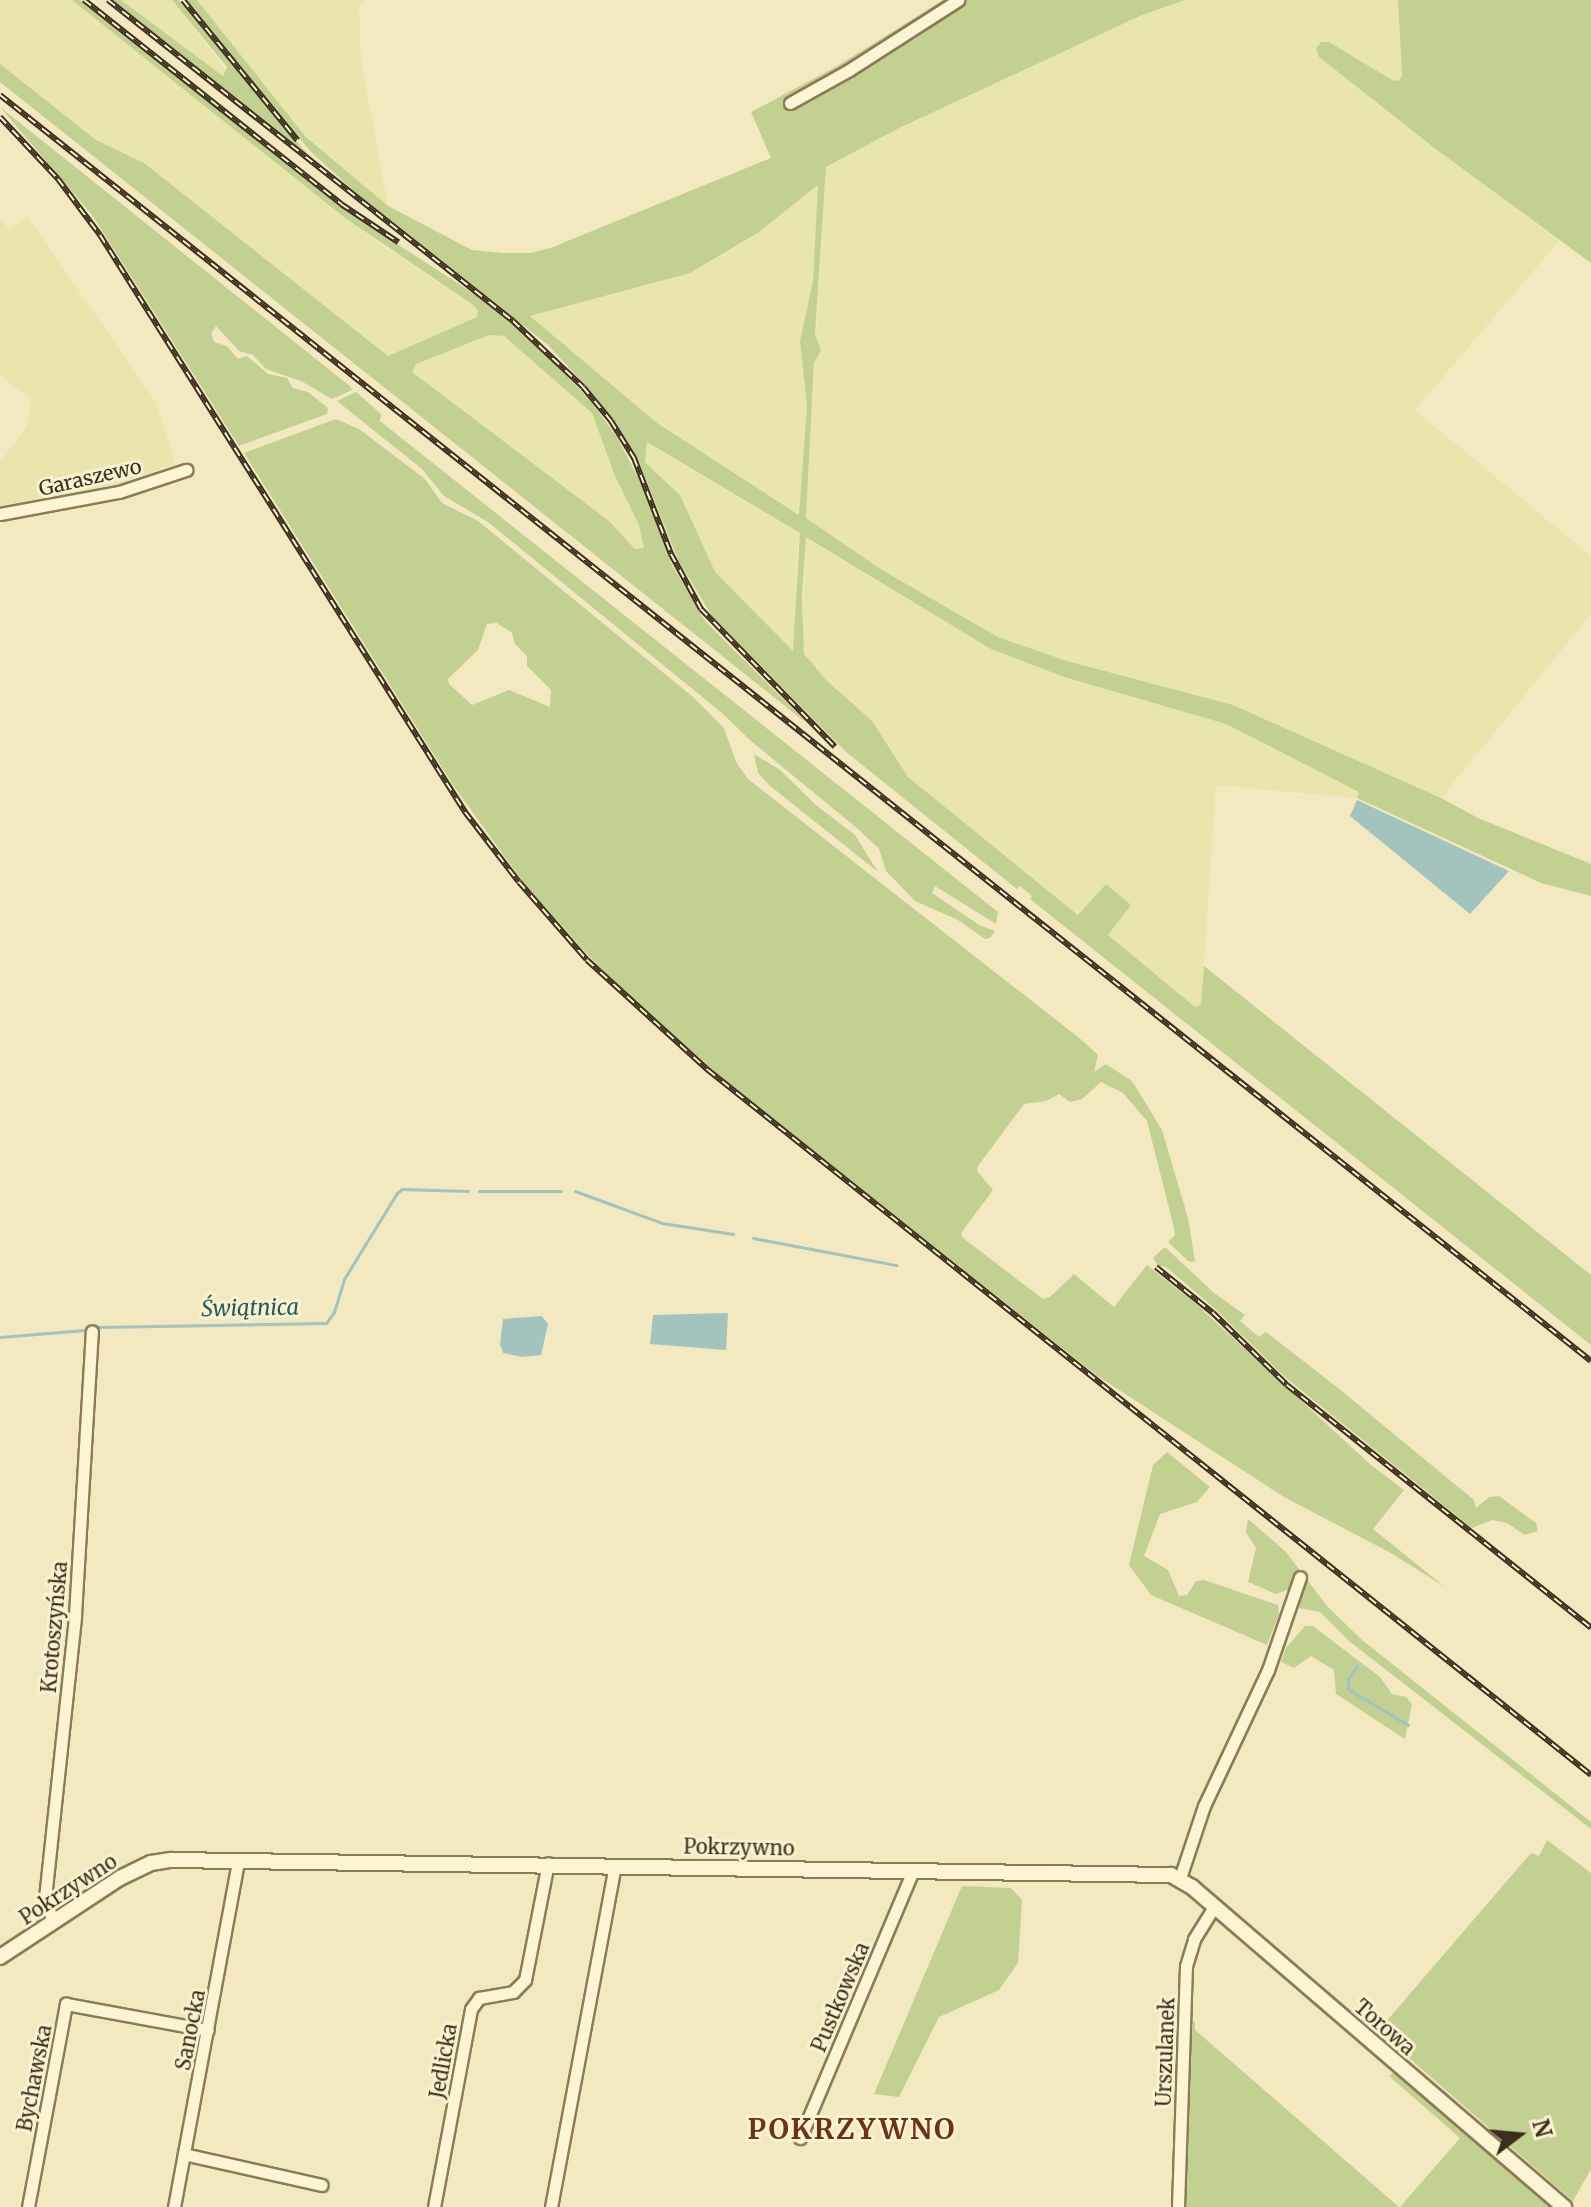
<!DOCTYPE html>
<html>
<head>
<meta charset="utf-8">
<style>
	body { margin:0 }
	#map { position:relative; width:1591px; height:2207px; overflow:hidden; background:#f2e9c0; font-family:Merriweather,serif }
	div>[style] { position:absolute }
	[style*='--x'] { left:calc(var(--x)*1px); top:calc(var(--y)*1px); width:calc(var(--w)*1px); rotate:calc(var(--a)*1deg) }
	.farmland>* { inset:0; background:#e8e6ac }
	.green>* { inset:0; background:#c2d192 }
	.water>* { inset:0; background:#a3c4be }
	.stream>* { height:3px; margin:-1.5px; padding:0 1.5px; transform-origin:1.5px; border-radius:1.5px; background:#a3c4be }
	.roads { filter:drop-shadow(2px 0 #8d7a56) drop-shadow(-2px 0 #8d7a56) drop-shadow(0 2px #8d7a56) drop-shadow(0 -2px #8d7a56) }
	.minor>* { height:11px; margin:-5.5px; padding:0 5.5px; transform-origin:5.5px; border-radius:5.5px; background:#fcf5d4 }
	.tertiary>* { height:14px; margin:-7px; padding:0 7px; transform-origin:7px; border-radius:7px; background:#fcf5d4 }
	.rail>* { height:6px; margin-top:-3px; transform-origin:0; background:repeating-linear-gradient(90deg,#f9f2d0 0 9px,#3b2f1c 0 18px); box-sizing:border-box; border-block:2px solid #3b2f1c }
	span { translate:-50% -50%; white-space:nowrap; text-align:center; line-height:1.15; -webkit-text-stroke:6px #f9f2d0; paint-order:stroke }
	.street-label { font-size:20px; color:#3b2f1c }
	.water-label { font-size:22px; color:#29595c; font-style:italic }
	.district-label { font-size:28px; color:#6c3417; font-weight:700; letter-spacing:2px }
	.north { position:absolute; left:1479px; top:2095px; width:80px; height:80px; -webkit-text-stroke:6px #f9f2d0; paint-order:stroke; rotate:74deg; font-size:22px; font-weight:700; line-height:32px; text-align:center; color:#3b2f1c }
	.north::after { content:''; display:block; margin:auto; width:28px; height:36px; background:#3b2f1c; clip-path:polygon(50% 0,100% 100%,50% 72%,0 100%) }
</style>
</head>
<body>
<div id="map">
	<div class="farmland">
		<i style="clip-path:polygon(0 0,72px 0,376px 241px,472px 304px,478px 310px,477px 317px,388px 356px,144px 163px,96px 140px,0 64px)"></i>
		<i style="clip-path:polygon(121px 0,172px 0,227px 71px,219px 76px)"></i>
		<i style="clip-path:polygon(197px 0,366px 0,359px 5px,361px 60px,388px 206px,295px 126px)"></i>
		<i style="clip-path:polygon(1185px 0,1398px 0,1402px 75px,1399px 81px,1392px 80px,1321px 42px,1317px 48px,1319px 57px,1559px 241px,1415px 410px,1591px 556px,1591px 614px,1441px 798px,1233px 705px,1067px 661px,998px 637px,882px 570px,806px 518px,826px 167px,897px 129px,1142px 15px)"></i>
		<i style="clip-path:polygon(819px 183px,813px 281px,800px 341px,807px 406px,800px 515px,657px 423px,529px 316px,690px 273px,759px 232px)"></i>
		<i style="clip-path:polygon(28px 217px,156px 402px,175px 464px,104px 489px,0 508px,0 462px,27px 427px,31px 399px,0 375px,0 219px,9px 229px)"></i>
		<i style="clip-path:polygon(489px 335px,504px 336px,592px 413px,615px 476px,639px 525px,644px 548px,635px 549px,609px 521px,412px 372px,415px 364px)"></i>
		<i style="clip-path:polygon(646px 442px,800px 533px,796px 560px,796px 649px,793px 651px,715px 572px,670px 484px,645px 462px)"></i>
		<i style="clip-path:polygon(806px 536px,991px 649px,1064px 677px,1226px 724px,1359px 792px,1357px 798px,1216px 785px,1201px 1005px,1195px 1007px,1108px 935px,1131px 905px,1106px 884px,1079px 915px,908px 777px,887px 744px,807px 661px,802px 645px)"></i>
	</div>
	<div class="green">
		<i style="clip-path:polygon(evenodd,72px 0,80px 0,346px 211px,476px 295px,530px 339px,590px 400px,617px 437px,646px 493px,672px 565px,705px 621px,809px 725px,0 82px,0 64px,96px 140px,144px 163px,388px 356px,477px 317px,478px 310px,472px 304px,345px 218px,72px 0,489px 335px,504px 336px,592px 413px,615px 476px,639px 525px,644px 548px,635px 549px,609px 521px,412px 372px,416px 364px,489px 335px)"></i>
		<i style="clip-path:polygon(113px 0,121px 0,223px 76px,227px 67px,172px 0,179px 0,309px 156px)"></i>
		<i style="clip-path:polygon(evenodd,186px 0,197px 0,305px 136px,388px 206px,472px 250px,503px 253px,531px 253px,553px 247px,771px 158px,751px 112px,839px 65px,943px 0,1185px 0,1142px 15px,897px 129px,826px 167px,815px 335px,821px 350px,814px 363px,806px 518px,882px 570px,998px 637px,1067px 661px,1233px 705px,1441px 798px,1478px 818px,1591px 864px,1591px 896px,1541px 883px,1357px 798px,1359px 792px,1226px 724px,1064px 677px,991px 649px,806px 537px,802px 596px,804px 654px,826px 680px,872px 721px,908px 777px,1078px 915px,1106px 884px,1131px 905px,1108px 935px,1195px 1007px,1201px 1005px,1204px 966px,1591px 1275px,1591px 1345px,1030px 899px,1032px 896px,1020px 886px,1017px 889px,846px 752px,712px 616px,679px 562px,639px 462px,595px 396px,548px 345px,353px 190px,311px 152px,186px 0,818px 185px,813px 281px,800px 341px,807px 406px,799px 515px,657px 423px,530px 316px,690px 273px,759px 232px,818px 185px,186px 0,647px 442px,800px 533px,793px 651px,715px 572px,680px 495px,645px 462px,647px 442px)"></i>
		<i style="clip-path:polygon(1398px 0,1591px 0,1591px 263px,1437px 150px,1319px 57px,1316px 48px,1321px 42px,1329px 42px,1392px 80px,1399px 81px,1402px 75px)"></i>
		<i style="clip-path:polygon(0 107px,351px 387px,352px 390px,332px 399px,301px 381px,266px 369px,253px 355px,239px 351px,216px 326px,211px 334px,214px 342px,227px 346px,238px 359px,247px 356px,268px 374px,287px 378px,293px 388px,308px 392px,328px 408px,327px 414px,239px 446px,92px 215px)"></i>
		<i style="clip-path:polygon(356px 392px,381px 414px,380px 421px,998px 912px,996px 924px,935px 886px,932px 893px,979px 925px,995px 931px,990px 938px,985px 939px,958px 920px,915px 901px,886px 871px,879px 849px,858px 829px,751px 741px,723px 714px,488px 522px,444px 496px,422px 469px,337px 401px)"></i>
		<i style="clip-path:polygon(evenodd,336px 419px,359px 429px,396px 457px,425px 479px,442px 503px,478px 521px,693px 697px,724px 728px,736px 762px,748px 779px,1083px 1041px,1098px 1055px,1094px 1072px,1106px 1064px,1132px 1081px,1162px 1130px,1188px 1218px,1195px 1262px,1188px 1261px,1168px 1242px,1175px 1235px,1173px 1224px,1147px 1121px,1123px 1093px,1101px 1082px,1082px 1099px,1070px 1102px,1059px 1094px,1046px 1101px,1024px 1104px,978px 1166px,977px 1171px,993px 1190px,961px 1233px,963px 1238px,1043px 1299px,1050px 1297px,1074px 1274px,1114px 1307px,1147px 1265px,1196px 1304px,1371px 1465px,1404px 1490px,1373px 1529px,1445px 1587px,1389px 1552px,1284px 1497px,1096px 1375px,722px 1078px,637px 1004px,588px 955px,523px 882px,453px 785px,244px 453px,336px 419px,497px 623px,512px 633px,515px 644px,527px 656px,527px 666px,551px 690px,550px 707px,509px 690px,472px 705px,449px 684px,448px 679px,478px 650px,487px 624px,497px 623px)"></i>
		<i style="clip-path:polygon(754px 754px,780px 770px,816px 805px,855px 835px,878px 872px,769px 785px,758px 773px)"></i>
		<i style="clip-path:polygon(1165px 1247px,1214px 1293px,1245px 1315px,1240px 1321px,1259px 1337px,1266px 1332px,1338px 1388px,1474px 1500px,1476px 1508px,1489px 1497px,1499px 1496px,1536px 1523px,1538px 1531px,1525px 1535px,1507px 1523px,1492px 1520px,1472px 1528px,1286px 1378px,1213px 1307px,1166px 1267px,1158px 1266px,1153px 1258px)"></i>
		<i style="clip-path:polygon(1167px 1452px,1210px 1487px,1197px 1502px,1160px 1514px,1144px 1556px,1168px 1570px,1179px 1596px,1187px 1595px,1196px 1581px,1204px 1580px,1278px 1605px,1279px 1614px,1267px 1645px,1151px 1595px,1129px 1565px,1153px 1465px)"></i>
		<i style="clip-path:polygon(1248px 1519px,1286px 1552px,1327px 1606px,1362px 1640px,1591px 1822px,1591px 1829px,1349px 1641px,1320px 1612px,1299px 1608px,1298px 1595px,1291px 1589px,1276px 1594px,1248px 1582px,1256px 1548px,1246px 1532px)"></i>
		<i style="clip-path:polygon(1305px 1626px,1313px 1626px,1380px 1677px,1392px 1694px,1406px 1697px,1412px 1704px,1405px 1739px,1336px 1694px,1334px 1670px,1311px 1656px,1294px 1668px,1281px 1662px,1286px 1648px)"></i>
		<i style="clip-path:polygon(1547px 1840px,1591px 1873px,1591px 2169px,1573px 2201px,1378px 2031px,1531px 1853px,1539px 1856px)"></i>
		<i style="clip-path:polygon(962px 1886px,1011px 1888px,1022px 1900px,1018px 1963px,999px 1990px,939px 2017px,899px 2097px,874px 2094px)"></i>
		<i style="clip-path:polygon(1191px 2020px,1195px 2022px,1195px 2030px,1399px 2207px,1181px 2207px)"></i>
		<i style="clip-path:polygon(1395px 2072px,1401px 2074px,1557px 2207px,1400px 2207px,1460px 2138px,1389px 2076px)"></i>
	</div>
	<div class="water">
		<i style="clip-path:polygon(1357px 800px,1509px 871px,1470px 914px,1350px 816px)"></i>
		<i style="clip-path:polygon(728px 1313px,726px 1350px,650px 1344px,653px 1315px)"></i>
		<i style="clip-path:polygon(542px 1316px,548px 1324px,541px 1355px,522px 1357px,503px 1353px,500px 1344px,503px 1319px)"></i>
	</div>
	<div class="stream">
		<i style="--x:479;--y:1191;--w:82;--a:0"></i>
		<i style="--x:575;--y:1191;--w:93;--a:20.2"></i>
		<i style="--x:662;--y:1223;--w:72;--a:8.8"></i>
		<i style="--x:753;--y:1238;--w:146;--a:10.7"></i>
		<i style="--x:99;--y:1327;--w:227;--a:-1"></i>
		<i style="--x:326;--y:1323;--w:14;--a:-54"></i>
		<i style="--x:334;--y:1312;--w:34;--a:-73"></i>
		<i style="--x:344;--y:1279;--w:101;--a:-58.4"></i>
		<i style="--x:397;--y:1193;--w:6;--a:-39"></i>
		<i style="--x:402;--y:1189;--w:66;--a:1.7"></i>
		<i style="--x:0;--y:1337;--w:85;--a:-4.7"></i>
		<i style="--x:1357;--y:1666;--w:16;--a:125"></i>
		<i style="--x:1348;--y:1679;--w:10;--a:90"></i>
		<i style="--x:1348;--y:1689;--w:70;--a:31"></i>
	</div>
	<div class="roads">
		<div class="minor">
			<i style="--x:790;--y:103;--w:68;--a:-29.2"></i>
			<i style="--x:849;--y:70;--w:130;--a:-32.7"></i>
			<i style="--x:0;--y:514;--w:121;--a:-10.5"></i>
			<i style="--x:119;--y:492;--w:71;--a:-18.2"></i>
			<i style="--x:1180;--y:1878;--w:76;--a:-71.6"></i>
			<i style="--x:1204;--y:1806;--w:150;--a:-64.8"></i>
			<i style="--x:1268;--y:1670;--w:98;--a:-71"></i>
			<i style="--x:53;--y:1922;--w:25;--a:-108"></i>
			<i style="--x:45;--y:1898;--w:285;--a:-83.9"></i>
			<i style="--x:75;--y:1615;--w:284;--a:-86.6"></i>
			<i style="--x:800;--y:2138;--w:291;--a:-67.1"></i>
			<i style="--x:184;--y:2154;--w:141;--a:12.7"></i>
			<i style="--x:28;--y:2207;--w:207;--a:-79.4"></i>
			<i style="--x:66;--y:2004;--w:144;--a:10.4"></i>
			<i style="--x:174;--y:2207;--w:353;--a:-79.5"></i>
			<i style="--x:434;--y:2207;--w:201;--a:-79.4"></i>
			<i style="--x:471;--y:2009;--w:14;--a:-54"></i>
			<i style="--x:479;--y:1998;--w:35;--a:-10"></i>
			<i style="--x:513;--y:1992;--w:17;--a:-45"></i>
			<i style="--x:525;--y:1980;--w:119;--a:-78.9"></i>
			<i style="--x:551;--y:2207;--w:348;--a:-79.4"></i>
			<i style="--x:1178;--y:2207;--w:241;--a:-88.1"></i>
			<i style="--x:1186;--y:1966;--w:28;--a:-73"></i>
			<i style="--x:1194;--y:1939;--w:39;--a:-58"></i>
		</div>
		<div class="tertiary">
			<i style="--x:0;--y:1957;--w:144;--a:-33.4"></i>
			<i style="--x:120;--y:1878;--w:34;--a:-26"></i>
			<i style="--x:151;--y:1863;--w:20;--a:-9"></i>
			<i style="--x:171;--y:1860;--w:1000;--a:0.86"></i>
			<i style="--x:1171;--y:1875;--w:24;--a:30"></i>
			<i style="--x:1192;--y:1887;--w:491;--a:40.7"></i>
		</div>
	</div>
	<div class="rail">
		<i style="--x:84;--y:0;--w:328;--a:38.4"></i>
		<i style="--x:341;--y:204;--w:69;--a:33.7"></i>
		<i style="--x:108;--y:0;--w:517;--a:38.4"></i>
		<i style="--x:513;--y:321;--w:96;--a:43.3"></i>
		<i style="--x:583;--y:387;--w:44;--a:50.5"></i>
		<i style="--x:611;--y:421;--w:44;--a:58.1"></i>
		<i style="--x:634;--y:458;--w:103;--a:68.9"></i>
		<i style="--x:671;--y:554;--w:63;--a:61.4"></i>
		<i style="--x:701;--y:609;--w:192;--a:45.8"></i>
		<i style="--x:183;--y:0;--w:181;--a:50.8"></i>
		<i style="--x:0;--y:95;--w:2033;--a:38.51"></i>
		<i style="--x:0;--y:117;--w:85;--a:46.9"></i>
		<i style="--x:58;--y:179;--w:70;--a:53.1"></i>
		<i style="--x:100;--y:235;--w:683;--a:57.68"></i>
		<i style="--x:465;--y:812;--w:88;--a:52.4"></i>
		<i style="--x:519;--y:882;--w:103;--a:48.9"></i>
		<i style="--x:587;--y:960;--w:164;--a:42.3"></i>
		<i style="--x:708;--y:1070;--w:1130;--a:38.6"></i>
		<i style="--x:1156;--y:1267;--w:73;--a:38.9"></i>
		<i style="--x:1213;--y:1313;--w:103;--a:44.2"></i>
		<i style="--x:1287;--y:1385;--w:389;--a:38.6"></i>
	</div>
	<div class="street-label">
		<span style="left:90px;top:477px;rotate:-13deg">Garaszewo</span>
		<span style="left:54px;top:1627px;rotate:-85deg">Krotoszyńska</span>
		<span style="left:739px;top:1847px;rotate:1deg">Pokrzywno</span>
		<span style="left:68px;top:1889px;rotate:-33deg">Pokrzywno</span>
		<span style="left:840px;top:1997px;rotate:-67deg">Pustkowska</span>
		<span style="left:1385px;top:2027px;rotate:41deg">Torowa</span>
		<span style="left:190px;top:2030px;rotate:-79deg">Sanocka</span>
		<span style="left:1165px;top:2052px;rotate:-88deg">Urszulanek</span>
		<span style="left:443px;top:2061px;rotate:-80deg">Jedlicka</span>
		<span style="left:34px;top:2078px;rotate:-79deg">Bychawska</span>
	</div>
	<div class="water-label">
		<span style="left:250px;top:1308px;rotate:-1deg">Świątnica</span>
	</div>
	<div class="district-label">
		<span style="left:852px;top:2129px">POKRZYWNO</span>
	</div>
	<div class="north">N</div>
</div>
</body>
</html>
